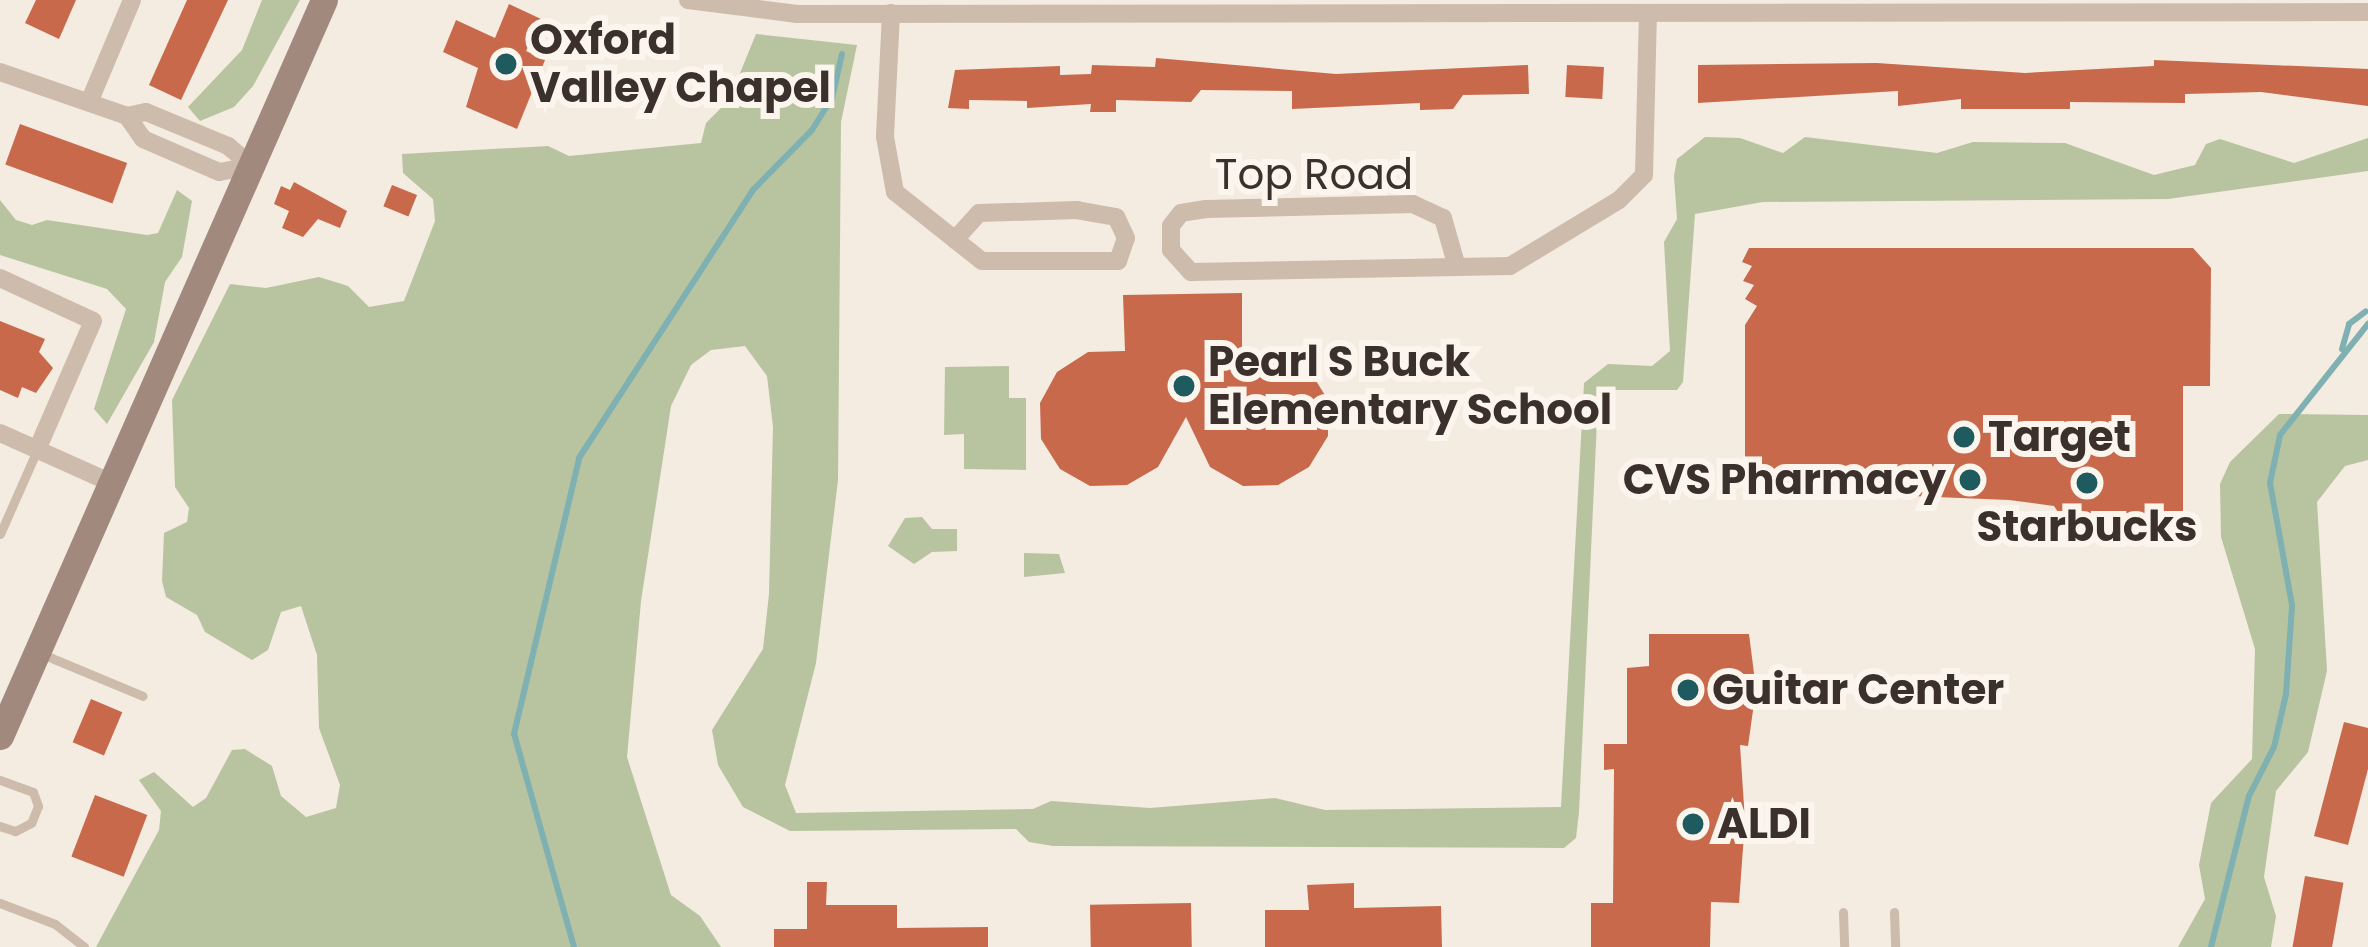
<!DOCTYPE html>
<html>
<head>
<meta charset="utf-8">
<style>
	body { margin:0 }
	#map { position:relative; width:2368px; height:947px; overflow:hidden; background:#f4ebe1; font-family:Poppins,sans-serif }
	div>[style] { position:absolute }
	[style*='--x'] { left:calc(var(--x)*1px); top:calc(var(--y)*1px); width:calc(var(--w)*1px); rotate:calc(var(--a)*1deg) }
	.green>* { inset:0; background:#b8c4a0 }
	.stream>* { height:6px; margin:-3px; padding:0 3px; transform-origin:3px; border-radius:3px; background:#7fb0b2 }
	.building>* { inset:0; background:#c8694b; transform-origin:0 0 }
	.lane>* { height:9px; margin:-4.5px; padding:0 4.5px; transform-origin:4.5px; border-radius:4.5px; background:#cdbbac }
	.street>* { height:18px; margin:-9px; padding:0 9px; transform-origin:9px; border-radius:9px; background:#cdbbac }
	.secondary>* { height:27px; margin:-13.5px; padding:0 13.5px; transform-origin:13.5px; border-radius:13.5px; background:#a18a7d }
	.dots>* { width:33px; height:33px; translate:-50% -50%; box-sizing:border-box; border:6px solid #fbf5ee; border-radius:50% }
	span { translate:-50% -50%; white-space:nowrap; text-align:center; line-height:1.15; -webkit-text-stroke:12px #fbf5ee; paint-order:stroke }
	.poi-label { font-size:42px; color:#3b302b; font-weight:700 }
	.left { translate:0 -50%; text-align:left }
	.right { translate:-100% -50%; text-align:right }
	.street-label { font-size:42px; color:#3b302b }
</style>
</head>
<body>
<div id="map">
	<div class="green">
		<i style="clip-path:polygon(262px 0,300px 0,253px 86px,234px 107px,200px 121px,188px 107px,242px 50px)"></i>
		<i style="clip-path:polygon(756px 34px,857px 45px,841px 122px,838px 480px,816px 663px,785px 785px,796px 813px,1033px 809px,1051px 801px,1150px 808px,1275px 798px,1325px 810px,1561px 807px,1584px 383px,1608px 364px,1652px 366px,1670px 351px,1664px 242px,1677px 219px,1674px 176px,1677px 159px,1705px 137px,1740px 138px,1783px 153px,1805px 137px,1937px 153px,1973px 142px,2065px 143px,2154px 175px,2195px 165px,2206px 144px,2220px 139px,2294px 163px,2368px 138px,2368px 171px,2168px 199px,1763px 202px,1695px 214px,1683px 382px,1677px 390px,1604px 390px,1598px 399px,1579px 812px,1576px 838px,1564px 848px,1053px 846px,1029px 842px,1016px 829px,790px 831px,743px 807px,718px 765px,712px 730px,763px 649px,769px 594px,773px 427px,767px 376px,745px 346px,711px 350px,691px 365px,671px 406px,641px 601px,627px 757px,671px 895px,700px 916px,721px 947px,96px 947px,159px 830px,161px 811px,139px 780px,154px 772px,193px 807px,206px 798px,232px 750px,245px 749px,272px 766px,281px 796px,306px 817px,336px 808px,340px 785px,319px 728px,317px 655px,301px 606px,281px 612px,268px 650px,252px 660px,205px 632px,197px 615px,166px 597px,162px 581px,164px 533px,187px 522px,189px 508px,175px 487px,172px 400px,230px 284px,266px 288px,319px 277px,348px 286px,369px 307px,404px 301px,435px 221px,433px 199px,403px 173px,402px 154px,548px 146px,569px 156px,701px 143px,706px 123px,729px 100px)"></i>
		<i style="clip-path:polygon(177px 190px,192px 201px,182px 257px,165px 282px,154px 342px,107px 424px,94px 409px,126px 309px,107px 289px,0 255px,0 200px,16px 220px,32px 225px,47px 220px,147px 235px,158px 233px)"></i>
		<i style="clip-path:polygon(1009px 366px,1009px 398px,1026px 398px,1026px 470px,964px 469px,964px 434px,944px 435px,945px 367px)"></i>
		<i style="clip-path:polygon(2279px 414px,2368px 415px,2368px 460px,2345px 466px,2317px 502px,2327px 671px,2308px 752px,2276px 791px,2264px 877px,2276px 916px,2271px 947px,2178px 947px,2205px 899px,2199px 865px,2211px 803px,2252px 759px,2255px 649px,2221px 537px,2220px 484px,2230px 462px)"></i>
		<i style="clip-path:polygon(922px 517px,932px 529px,957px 529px,957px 551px,932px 552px,914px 564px,888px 546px,905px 518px)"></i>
		<i style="clip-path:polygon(1024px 553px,1059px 554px,1065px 573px,1024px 577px)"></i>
	</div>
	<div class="stream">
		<i style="--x:2342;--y:349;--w:26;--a:-74"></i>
		<i style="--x:2349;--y:324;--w:21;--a:-37"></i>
		<i style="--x:574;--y:947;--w:221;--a:-105.7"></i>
		<i style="--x:514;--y:734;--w:284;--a:-76.7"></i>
		<i style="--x:579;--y:458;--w:320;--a:-57"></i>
		<i style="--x:753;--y:190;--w:84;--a:-45.5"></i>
		<i style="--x:812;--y:130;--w:38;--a:-58"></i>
		<i style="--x:832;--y:98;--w:45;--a:-77.2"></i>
		<i style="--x:2211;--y:947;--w:156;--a:-75.9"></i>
		<i style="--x:2249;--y:796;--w:55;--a:-63"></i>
		<i style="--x:2274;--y:747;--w:54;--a:-77.2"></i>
		<i style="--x:2286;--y:694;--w:89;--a:-86.1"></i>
		<i style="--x:2292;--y:605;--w:124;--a:-100.2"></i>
		<i style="--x:2270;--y:483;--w:49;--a:-78.2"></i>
		<i style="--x:2280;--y:435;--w:142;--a:-51.6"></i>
	</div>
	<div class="building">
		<i style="clip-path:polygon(36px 0,76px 0,59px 39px,25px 23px)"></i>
		<i style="clip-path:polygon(187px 0,228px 0,181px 100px,149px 85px)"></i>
		<i style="clip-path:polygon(509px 4px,541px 19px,526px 51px,545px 60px,517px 129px,466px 107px,478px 68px,443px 52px,456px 20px,495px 38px)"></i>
		<i style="clip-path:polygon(1156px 58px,1336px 74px,1528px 65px,1529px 94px,1463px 95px,1453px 109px,1420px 110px,1420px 103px,1292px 109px,1292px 91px,1201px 90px,1191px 102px,1116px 100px,1116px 112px,1090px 112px,1091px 104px,1027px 108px,1027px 101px,969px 100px,969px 109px,948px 108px,955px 70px,1060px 66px,1060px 75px,1091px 74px,1092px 65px,1155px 67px)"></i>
		<i style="clip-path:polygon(2154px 60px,2368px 69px,2368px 106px,2261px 92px,2185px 94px,2185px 103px,2070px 102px,2070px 109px,1961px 109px,1961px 99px,1898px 106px,1898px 91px,1698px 103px,1698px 65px,1877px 63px,2025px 73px,2154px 66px)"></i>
		<i style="left:1567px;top:65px;width:37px;height:32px;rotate:3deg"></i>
		<i style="left:20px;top:124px;width:114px;height:43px;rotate:20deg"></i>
		<i style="clip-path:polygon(294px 182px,347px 211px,340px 228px,318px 219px,303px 237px,282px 228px,289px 211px,274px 204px,281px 186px,290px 190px)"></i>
		<i style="left:392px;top:185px;width:27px;height:23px;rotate:22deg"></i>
		<i style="clip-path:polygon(1749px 248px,2193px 248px,2211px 268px,2210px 386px,2183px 386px,2183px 521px,2164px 521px,2164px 530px,2108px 530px,2108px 520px,2064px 521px,2054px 506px,2009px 500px,1745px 489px,1745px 325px,1757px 306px,1745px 299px,1754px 285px,1743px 281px,1752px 266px,1742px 262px)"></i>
		<i style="clip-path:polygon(1242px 293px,1242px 351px,1278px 352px,1308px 368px,1328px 400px,1328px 436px,1309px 467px,1278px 485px,1243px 486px,1210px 467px,1186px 417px,1158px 467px,1127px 485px,1090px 486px,1060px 469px,1041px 439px,1040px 403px,1057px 372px,1088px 352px,1125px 351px,1123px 295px)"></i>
		<i style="clip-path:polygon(0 321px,45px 339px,39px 352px,53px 368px,36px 393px,22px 387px,18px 398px,0 390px)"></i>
		<i style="clip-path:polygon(1649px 634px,1749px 634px,1756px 689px,1748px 746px,1740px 745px,1745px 821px,1739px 903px,1711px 902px,1710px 947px,1591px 947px,1591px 903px,1613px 903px,1614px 769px,1604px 770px,1604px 744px,1627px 744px,1627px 668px,1649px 666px)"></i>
		<i style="left:91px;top:699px;width:34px;height:47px;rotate:23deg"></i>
		<i style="clip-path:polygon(2344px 722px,2368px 728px,2368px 769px,2348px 845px,2314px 836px)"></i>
		<i style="left:95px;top:795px;width:56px;height:66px;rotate:21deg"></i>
		<i style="left:2305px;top:876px;width:39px;height:72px;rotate:10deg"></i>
		<i style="clip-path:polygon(807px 882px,827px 882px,826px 905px,897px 905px,897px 928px,988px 927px,988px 947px,774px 947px,774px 929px,807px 929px)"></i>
		<i style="clip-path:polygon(1354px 883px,1354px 908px,1441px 906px,1442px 947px,1265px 947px,1265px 910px,1309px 910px,1307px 885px)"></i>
		<i style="left:1191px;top:903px;width:44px;height:101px;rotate:89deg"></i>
	</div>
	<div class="lane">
		<i style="--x:0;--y:534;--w:92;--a:-66.2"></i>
		<i style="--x:42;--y:654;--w:109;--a:22.6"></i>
		<i style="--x:0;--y:780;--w:35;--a:20"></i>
		<i style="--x:33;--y:792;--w:15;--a:70"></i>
		<i style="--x:38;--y:806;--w:18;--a:112"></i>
		<i style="--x:31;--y:823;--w:18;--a:153"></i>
		<i style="--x:15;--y:831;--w:16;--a:-162"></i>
		<i style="--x:0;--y:903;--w:59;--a:20.9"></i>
		<i style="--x:55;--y:924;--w:37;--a:38"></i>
		<i style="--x:1843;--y:912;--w:35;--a:88"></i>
		<i style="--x:1894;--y:912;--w:35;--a:88"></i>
	</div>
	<div class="street">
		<i style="--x:688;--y:0;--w:110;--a:7.3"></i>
		<i style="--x:797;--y:14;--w:1571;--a:-0.07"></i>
		<i style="--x:891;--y:13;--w:124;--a:92.8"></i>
		<i style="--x:885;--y:137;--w:56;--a:79.7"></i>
		<i style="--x:895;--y:192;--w:111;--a:38.4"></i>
		<i style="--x:982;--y:261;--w:136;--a:0"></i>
		<i style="--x:1118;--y:261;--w:24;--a:-71"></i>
		<i style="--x:1126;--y:238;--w:23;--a:-115"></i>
		<i style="--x:1116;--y:217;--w:40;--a:-170"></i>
		<i style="--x:1077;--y:210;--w:98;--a:178.2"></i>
		<i style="--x:979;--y:213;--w:36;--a:132"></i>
		<i style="--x:0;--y:72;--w:134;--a:19.1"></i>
		<i style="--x:90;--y:100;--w:108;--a:-67.2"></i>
		<i style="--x:127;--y:116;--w:28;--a:55"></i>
		<i style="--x:143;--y:139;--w:83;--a:23.5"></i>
		<i style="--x:219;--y:172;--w:34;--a:-10"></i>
		<i style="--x:127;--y:116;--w:19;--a:-12"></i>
		<i style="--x:146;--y:112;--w:89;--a:22.5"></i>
		<i style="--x:228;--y:146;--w:31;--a:40"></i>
		<i style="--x:1457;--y:267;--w:51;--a:-105.9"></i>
		<i style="--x:1443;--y:218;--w:33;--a:-155"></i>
		<i style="--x:1413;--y:204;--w:207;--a:178.6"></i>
		<i style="--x:1206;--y:209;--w:25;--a:171"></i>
		<i style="--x:1181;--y:213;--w:16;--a:128"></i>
		<i style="--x:1171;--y:226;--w:24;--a:90"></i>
		<i style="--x:1171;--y:250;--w:30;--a:48"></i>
		<i style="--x:1191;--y:272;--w:266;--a:-1.1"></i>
		<i style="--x:1457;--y:267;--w:53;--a:-1.1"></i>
		<i style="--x:1510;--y:266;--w:127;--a:-31.2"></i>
		<i style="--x:1619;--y:200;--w:35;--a:-45"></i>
		<i style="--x:1644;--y:175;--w:161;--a:-88.6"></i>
		<i style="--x:0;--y:278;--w:102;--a:24.8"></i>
		<i style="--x:93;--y:321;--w:141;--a:113.5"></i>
		<i style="--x:0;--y:433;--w:123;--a:24.1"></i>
	</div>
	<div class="secondary">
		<i style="--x:0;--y:736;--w:804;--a:-66.24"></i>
	</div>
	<div class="dots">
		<i style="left:506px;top:64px;background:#1f5a5e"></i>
		<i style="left:1184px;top:386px;background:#1f5a5e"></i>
		<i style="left:1964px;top:437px;background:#1f5a5e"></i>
		<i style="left:1970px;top:480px;background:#1f5a5e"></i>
		<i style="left:2087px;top:483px;background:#1f5a5e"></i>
		<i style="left:1688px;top:690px;background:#1f5a5e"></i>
		<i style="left:1693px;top:824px;background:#1f5a5e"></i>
	</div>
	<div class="poi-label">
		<span class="left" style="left:530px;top:64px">Oxford<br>Valley Chapel</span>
		<span class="left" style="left:1208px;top:386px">Pearl S Buck<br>Elementary School</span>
		<span class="left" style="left:1988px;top:437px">Target</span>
		<span class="right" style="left:1946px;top:480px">CVS Pharmacy</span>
		<span style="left:2087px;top:527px">Starbucks</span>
		<span class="left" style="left:1712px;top:690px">Guitar Center</span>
		<span class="left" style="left:1717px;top:824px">ALDI</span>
	</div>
	<div class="street-label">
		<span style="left:1314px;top:175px">Top Road</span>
	</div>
</div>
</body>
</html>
